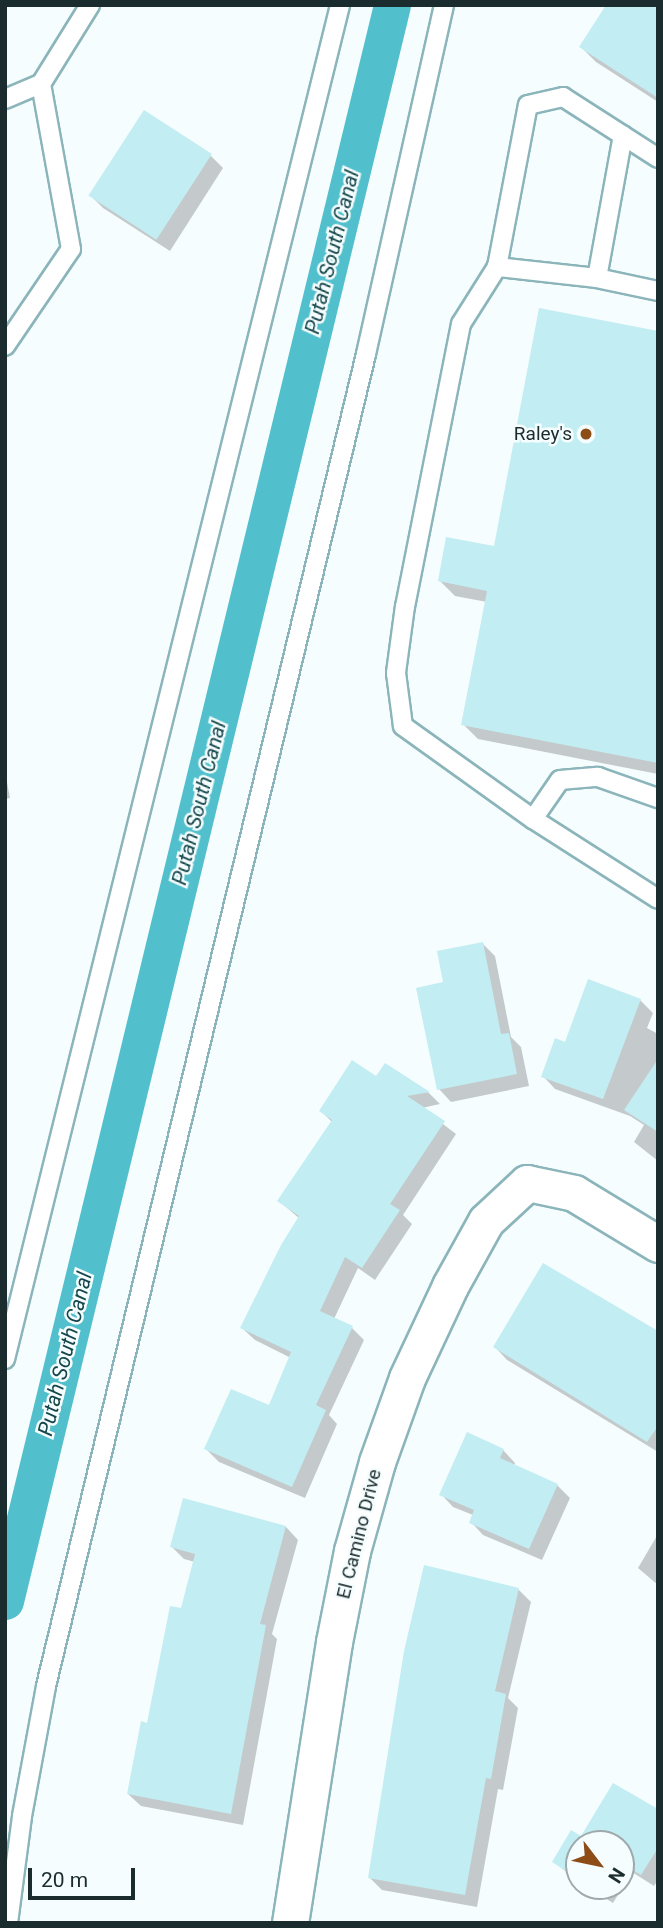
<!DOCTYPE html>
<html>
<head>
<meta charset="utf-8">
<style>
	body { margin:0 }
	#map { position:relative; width:663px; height:1928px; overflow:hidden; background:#f5fdfe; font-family:Roboto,sans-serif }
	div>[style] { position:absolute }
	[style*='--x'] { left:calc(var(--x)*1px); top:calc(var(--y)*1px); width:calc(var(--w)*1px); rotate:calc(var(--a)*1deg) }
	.shadow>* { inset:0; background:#0003 }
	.canal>* { height:37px; margin:-18.5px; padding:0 18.5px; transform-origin:18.5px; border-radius:18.5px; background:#51c0cc }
	.building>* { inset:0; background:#c2edf2; transform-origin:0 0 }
	.roads { filter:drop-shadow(2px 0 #8bb5ba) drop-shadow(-2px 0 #8bb5ba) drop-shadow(0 2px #8bb5ba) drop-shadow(0 -2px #8bb5ba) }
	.lane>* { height:18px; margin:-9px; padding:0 9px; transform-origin:9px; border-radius:9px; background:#fff }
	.street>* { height:35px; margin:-17.5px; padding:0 17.5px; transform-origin:17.5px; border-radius:17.5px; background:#fff }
	.dots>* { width:19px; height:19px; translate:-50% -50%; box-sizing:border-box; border:4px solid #f5fdfe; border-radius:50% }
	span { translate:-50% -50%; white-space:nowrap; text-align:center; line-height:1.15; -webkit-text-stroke:5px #f5fdfe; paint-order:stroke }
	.poi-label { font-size:19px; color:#1b2c2e }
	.right { translate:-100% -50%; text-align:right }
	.street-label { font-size:19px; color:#1b2c2e }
	.water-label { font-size:21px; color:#14464b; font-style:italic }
	.frame { position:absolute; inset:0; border:7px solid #1b2c2e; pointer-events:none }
	.north { position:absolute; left:565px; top:1830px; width:70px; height:70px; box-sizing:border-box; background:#f5fdfe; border:2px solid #9ea9ab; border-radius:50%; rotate:122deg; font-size:19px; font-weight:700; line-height:28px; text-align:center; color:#1b2c2e }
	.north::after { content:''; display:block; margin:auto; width:24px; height:32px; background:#8e4d17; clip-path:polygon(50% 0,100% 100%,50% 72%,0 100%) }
	.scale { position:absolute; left:28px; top:1868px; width:107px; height:32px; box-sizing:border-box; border:4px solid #1b2c2e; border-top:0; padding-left:9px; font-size:21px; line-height:24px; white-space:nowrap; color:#1b2c2e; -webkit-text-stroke:5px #f5fdfe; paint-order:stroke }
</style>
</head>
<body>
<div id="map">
	<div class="shadow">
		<i style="clip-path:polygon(658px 5px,658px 102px,596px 62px,581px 47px)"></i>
		<i style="clip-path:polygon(145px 113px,211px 156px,223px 168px,170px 251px,103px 208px,91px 196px)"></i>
		<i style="clip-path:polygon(658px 333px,658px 774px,478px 739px,463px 724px,487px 602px,455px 596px,439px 580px,495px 548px)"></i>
		<i style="clip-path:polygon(5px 772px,10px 798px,5px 799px)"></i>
		<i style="clip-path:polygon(483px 944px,495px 956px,511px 1037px,521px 1047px,529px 1086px,451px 1102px,439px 1089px,445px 983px)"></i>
		<i style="clip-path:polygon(640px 1000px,653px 1013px,647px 1028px,658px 1034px,658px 1161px,634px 1142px,644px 1125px,630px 1116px,555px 1089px,543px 1076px,567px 1044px)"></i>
		<i style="clip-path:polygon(385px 1065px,429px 1093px,440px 1104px,422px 1108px,456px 1134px,403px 1215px,412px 1224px,375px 1280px,358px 1268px,334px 1319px,352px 1328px,364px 1340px,329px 1415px,337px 1424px,305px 1498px,219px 1462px,206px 1449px,270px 1407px,291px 1358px,255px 1340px,242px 1328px,300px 1219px,279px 1201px,332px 1122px,321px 1111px,377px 1079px)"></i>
		<i style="clip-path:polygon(658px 1330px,658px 1452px,507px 1360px,495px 1347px)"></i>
		<i style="clip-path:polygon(503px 1450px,515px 1463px,514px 1466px,557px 1485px,570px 1498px,542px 1560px,483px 1535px,471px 1522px,473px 1515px,453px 1507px,441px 1494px)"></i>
		<i style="clip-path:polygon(286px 1527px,298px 1540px,272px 1634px,277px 1639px,243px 1825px,141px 1806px,128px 1794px,195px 1562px,184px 1559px,172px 1547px)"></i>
		<i style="clip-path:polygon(658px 1534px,658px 1585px,638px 1568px)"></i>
		<i style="clip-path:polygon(518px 1589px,531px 1602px,508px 1698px,518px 1708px,503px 1790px,498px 1789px,477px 1907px,382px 1890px,370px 1878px)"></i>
		<i style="clip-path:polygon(658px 1811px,658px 1880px,654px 1886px,632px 1872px,613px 1903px,586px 1886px,621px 1886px,621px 1844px,579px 1844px,579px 1882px,554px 1862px,582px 1838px)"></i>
	</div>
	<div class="canal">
		<i style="--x:5;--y:1601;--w:1642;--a:-76.37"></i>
	</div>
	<div class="building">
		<i style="clip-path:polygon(606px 5px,658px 5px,658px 98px,579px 47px)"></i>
		<i style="left:144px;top:110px;width:81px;height:102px;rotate:33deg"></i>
		<i style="clip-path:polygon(539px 308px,658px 331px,658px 763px,461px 725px,487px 591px,438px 581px,446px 537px,494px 546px)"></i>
		<i style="clip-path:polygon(483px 942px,501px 1034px,509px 1033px,517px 1074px,437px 1090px,416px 988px,443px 982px,437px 951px)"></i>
		<i style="clip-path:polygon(588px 979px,641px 999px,603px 1099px,541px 1077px,555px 1038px,565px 1042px)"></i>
		<i style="clip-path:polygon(658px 1059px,658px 1132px,624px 1110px)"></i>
		<i style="clip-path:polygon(352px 1060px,376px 1076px,385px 1063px,430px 1092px,407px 1096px,445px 1121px,390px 1204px,400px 1210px,362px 1268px,345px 1257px,320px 1311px,353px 1326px,316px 1405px,326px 1410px,292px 1487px,204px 1449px,231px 1389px,269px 1405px,291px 1352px,240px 1328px,281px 1245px,299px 1216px,277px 1201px,332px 1120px,319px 1111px)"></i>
		<i style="clip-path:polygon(543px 1263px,658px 1331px,658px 1426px,647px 1442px,493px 1347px)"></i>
		<i style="clip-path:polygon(467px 1432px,504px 1449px,500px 1458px,558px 1484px,529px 1549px,469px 1523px,474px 1510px,439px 1495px)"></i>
		<i style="clip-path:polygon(183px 1498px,286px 1526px,260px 1624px,266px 1625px,231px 1814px,127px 1794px,141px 1721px,147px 1723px,170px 1606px,181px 1608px,195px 1554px,170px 1547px)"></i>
		<i style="clip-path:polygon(424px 1565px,519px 1588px,495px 1691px,506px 1694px,491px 1779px,486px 1778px,465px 1895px,368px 1878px,404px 1651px)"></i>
		<i style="clip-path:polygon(613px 1783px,658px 1809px,658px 1848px,641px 1875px,621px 1863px,621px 1844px,579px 1844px,579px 1879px,552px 1862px,571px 1830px,581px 1836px)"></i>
	</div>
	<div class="roads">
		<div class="lane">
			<i style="--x:5;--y:99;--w:39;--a:-23"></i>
			<i style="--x:41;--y:84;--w:93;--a:-58.2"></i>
			<i style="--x:497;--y:267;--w:165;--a:-79.2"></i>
			<i style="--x:528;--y:105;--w:36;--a:-13"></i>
			<i style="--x:563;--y:97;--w:113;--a:32.7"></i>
			<i style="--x:597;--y:278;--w:145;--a:-79.7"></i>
			<i style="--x:658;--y:291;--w:62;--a:-168"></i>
			<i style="--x:597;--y:278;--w:101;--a:-173.7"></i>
			<i style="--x:497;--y:267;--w:67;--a:122.3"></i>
			<i style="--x:461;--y:324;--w:288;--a:101.2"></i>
			<i style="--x:405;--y:606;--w:68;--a:97.7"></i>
			<i style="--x:396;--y:673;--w:53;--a:82.5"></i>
			<i style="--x:403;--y:726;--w:160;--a:35.6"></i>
			<i style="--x:533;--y:819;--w:148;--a:32.6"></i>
			<i style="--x:5;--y:346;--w:117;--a:-55.8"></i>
			<i style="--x:71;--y:249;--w:168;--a:-100.3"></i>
			<i style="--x:533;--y:819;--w:47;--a:-55.3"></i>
			<i style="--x:560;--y:780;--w:38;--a:-5"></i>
			<i style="--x:598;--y:777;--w:64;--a:19.3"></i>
			<i style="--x:5;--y:1359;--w:1395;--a:-76.1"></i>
			<i style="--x:8;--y:1923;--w:108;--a:-82.5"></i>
			<i style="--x:22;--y:1816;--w:132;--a:-79.5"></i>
			<i style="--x:46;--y:1686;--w:1370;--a:-76.49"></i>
			<i style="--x:366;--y:354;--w:358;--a:-77.4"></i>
		</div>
		<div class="street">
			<i style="--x:290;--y:1923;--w:284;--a:-81.1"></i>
			<i style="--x:334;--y:1642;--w:93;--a:-78.8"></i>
			<i style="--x:352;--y:1551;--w:92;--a:-74.3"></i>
			<i style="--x:377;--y:1462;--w:89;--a:-70.3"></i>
			<i style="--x:407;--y:1378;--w:102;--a:-64.9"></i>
			<i style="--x:450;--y:1286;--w:74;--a:-61"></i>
			<i style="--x:486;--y:1221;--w:56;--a:-42.8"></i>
			<i style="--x:527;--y:1183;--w:48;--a:12"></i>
			<i style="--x:574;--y:1193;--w:98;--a:31.3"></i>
		</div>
	</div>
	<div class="dots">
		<i style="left:586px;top:434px;background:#8e4d17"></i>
	</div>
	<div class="poi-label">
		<span class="right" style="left:572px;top:434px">Raley's</span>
	</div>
	<div class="street-label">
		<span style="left:359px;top:1534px;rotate:-76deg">El Camino Drive</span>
	</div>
	<div class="water-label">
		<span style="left:332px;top:252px;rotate:-76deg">Putah South Canal</span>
		<span style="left:199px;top:803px;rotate:-76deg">Putah South Canal</span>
		<span style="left:65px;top:1354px;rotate:-76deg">Putah South Canal</span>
	</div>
	<div class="frame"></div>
	<div class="north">N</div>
	<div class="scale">20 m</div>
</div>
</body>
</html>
